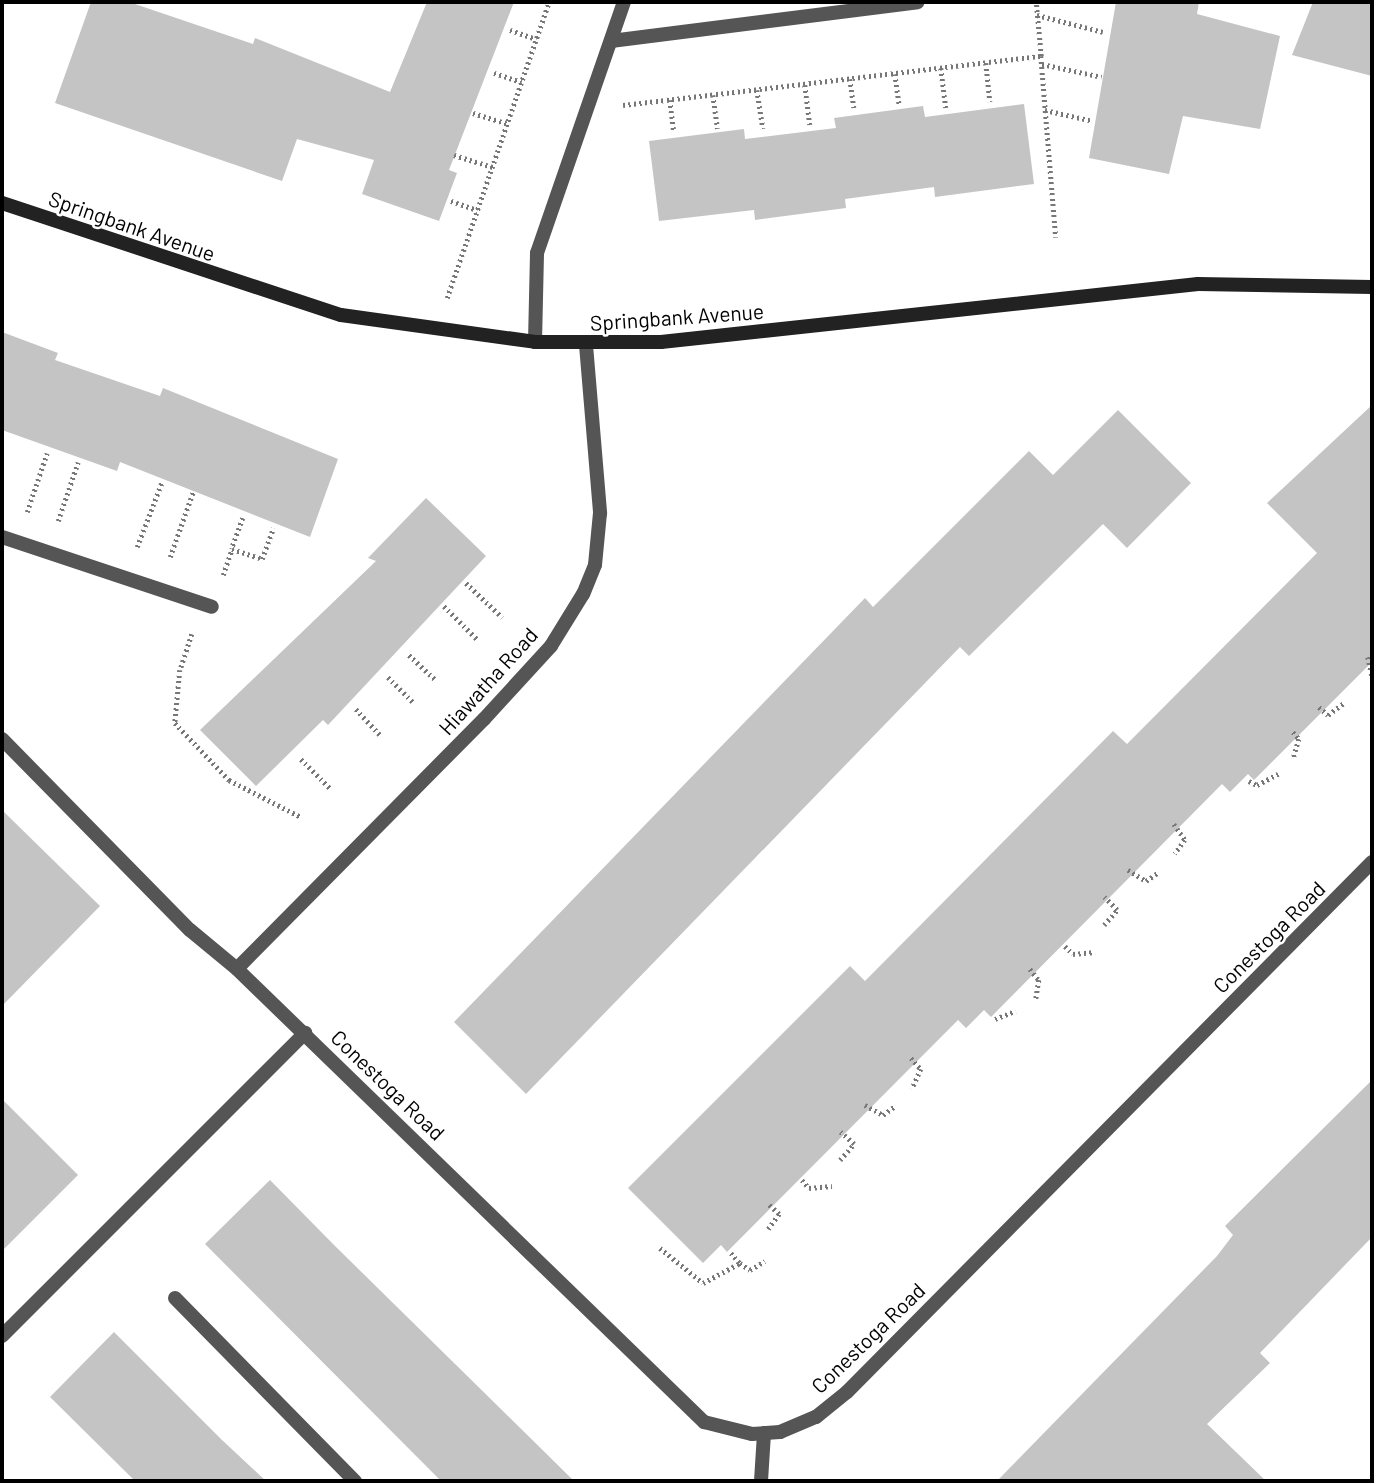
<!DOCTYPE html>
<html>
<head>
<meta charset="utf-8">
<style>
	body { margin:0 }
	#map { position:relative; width:1374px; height:1483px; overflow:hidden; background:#fff; font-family:Barlow,sans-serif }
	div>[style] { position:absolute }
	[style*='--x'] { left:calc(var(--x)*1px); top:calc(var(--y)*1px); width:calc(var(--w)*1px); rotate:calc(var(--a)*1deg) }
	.building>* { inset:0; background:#c4c4c4 }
	.path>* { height:4.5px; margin-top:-2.25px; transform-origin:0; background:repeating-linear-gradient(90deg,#777 0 2px,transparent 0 5.5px) }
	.service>* { height:14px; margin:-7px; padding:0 7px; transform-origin:7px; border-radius:7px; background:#555 }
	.minor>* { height:14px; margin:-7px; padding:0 7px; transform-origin:7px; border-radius:7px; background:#555 }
	.secondary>* { height:14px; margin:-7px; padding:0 7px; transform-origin:7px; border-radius:7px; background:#222 }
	span { translate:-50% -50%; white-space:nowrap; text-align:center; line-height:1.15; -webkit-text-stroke:5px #fff; paint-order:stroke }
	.street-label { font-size:21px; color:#000 }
	.frame { position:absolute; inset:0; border:4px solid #000; pointer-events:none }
</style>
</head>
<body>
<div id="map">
	<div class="building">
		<i style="clip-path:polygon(91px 2px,129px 2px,253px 44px,255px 38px,390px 92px,427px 2px,514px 2px,449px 170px,457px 173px,439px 221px,362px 194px,374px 160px,297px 139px,282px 181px,55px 103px)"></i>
		<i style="clip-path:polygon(1116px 2px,1199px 2px,1197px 14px,1280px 36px,1260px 129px,1183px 116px,1169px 174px,1089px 158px)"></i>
		<i style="clip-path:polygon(1313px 2px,1372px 2px,1372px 76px,1292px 55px)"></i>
		<i style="clip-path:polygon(1024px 104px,1034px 184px,935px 197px,934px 187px,845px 199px,846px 208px,755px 220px,754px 210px,659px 221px,649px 141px,744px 129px,745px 139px,836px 128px,834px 118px,923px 106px,925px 117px)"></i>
		<i style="clip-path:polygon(2px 332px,58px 353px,55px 360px,160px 396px,163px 388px,338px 459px,310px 537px,120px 462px,117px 471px,2px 430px)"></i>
		<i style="clip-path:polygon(1372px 405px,1372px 662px,1254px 780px,1248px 774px,1230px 792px,1222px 784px,991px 1017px,984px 1010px,966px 1028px,958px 1020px,727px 1252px,721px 1245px,703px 1263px,628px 1188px,850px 966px,865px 981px,1113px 731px,1127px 744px,1317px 553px,1267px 503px)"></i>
		<i style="clip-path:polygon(1118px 410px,1191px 483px,1127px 548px,1103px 524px,969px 656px,960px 647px,526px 1094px,454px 1022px,865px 598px,873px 607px,1029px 451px,1053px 475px)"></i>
		<i style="clip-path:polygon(426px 498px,486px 556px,328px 725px,323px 720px,256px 786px,200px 730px,376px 561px,368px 558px)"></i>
		<i style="clip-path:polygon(2px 810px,100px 906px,2px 1006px)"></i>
		<i style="clip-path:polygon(1372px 1080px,1372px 1237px,1260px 1353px,1270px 1363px,1207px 1424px,1266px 1481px,997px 1481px,1217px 1256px,1233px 1235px,1225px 1226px)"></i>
		<i style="clip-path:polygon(2px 1099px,78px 1175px,2px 1251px)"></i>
		<i style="clip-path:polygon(270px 1180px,334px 1245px,574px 1481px,441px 1481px,205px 1244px)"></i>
		<i style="clip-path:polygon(114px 1332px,222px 1440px,266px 1481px,135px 1481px,50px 1397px)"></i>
	</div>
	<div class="path">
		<i style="--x:1037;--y:15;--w:68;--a:14.4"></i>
		<i style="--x:510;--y:30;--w:28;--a:19"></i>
		<i style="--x:1041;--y:56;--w:182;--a:85.3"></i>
		<i style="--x:986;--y:63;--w:39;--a:84"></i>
		<i style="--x:1042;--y:64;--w:61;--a:12.2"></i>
		<i style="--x:941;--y:68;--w:40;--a:82.9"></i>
		<i style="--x:494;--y:73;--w:29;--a:18"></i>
		<i style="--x:895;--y:74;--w:30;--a:82"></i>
		<i style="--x:850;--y:79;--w:29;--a:82"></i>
		<i style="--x:805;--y:85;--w:40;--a:82.9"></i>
		<i style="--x:757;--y:90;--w:39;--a:81"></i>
		<i style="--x:713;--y:95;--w:34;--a:82"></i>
		<i style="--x:670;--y:100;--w:31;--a:83"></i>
		<i style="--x:623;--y:105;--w:421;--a:-6.7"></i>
		<i style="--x:1041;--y:56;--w:54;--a:-95.3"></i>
		<i style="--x:1045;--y:110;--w:49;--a:12.9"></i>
		<i style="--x:473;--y:113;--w:37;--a:17"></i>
		<i style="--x:454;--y:155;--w:41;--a:17.1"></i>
		<i style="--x:451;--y:201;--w:28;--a:19"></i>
		<i style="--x:447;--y:298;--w:313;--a:-71"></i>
		<i style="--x:27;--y:512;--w:62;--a:-71.3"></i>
		<i style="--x:243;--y:518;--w:33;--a:110"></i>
		<i style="--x:232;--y:549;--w:32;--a:18"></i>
		<i style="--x:262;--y:559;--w:33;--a:-70"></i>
		<i style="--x:58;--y:521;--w:62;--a:-71.3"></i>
		<i style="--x:137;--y:547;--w:70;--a:-69"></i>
		<i style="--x:170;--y:557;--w:69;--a:-70.5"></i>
		<i style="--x:223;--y:575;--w:28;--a:-71"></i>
		<i style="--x:466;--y:583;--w:50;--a:43.4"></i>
		<i style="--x:444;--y:606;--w:48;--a:45"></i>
		<i style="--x:192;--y:634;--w:38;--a:108"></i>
		<i style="--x:180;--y:670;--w:53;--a:95.4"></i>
		<i style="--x:175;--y:723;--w:79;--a:46.5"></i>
		<i style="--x:229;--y:780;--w:81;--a:27.2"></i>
		<i style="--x:409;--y:655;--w:38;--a:43"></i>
		<i style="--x:1368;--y:657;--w:19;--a:78"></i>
		<i style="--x:388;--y:677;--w:38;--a:45"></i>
		<i style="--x:1319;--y:707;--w:12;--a:42"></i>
		<i style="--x:1328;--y:715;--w:21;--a:-37"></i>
		<i style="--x:356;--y:709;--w:38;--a:47"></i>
		<i style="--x:1293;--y:732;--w:9;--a:49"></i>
		<i style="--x:1299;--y:739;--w:19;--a:106"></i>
		<i style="--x:301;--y:759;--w:41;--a:45"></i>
		<i style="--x:1249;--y:781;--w:9;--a:27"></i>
		<i style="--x:1257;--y:785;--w:24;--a:-28"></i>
		<i style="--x:1174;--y:824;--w:19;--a:55"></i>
		<i style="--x:1185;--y:840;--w:17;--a:126"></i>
		<i style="--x:1128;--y:870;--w:21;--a:31"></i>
		<i style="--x:1146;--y:881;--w:16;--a:-35"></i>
		<i style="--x:1104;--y:925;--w:20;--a:-49"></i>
		<i style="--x:1117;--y:910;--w:18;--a:-135"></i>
		<i style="--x:1065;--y:946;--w:11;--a:45"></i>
		<i style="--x:1073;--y:954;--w:22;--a:-5"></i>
		<i style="--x:1030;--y:969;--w:14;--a:51"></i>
		<i style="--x:1039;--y:980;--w:20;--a:99"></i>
		<i style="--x:995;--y:1019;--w:22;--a:-22"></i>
		<i style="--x:911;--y:1058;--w:15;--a:48"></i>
		<i style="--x:921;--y:1069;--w:22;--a:114"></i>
		<i style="--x:865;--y:1105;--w:21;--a:29"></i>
		<i style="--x:883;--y:1115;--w:15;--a:-37"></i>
		<i style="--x:840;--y:1160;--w:21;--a:-49"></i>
		<i style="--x:854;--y:1144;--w:18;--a:-139"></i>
		<i style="--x:802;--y:1180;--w:11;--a:49"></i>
		<i style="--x:809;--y:1188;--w:23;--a:-5"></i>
		<i style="--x:768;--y:1229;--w:19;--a:-54"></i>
		<i style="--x:779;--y:1214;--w:15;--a:-138"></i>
		<i style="--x:660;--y:1248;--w:55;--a:39.1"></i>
		<i style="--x:703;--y:1283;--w:42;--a:-28.4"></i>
		<i style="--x:740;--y:1263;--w:12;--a:35"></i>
		<i style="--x:750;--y:1270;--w:17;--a:-31"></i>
		<i style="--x:731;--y:1253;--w:13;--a:48"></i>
	</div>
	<div class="service">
		<i style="--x:611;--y:41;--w:309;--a:-7.2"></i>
		<i style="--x:535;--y:342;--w:89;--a:-88.7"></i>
		<i style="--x:537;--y:253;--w:266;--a:-70.9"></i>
		<i style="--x:2;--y:537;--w:221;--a:18.4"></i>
		<i style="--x:2;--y:739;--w:268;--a:45.5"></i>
		<i style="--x:190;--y:930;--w:61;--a:39.7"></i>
		<i style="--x:175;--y:1298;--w:257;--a:45.5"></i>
		<i style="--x:2;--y:1336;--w:429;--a:-45"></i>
		<i style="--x:761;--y:1481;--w:48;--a:-86.4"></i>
	</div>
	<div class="minor">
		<i style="--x:586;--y:345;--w:169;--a:85.2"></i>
		<i style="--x:600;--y:513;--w:52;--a:95.5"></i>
		<i style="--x:595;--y:565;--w:31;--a:112"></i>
		<i style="--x:583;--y:594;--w:61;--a:121.6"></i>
		<i style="--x:551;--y:646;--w:99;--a:132.5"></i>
		<i style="--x:484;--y:719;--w:351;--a:134.7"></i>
		<i style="--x:237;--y:969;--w:651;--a:44.13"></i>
		<i style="--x:704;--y:1422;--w:49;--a:14"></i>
		<i style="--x:752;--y:1434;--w:28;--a:-4"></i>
		<i style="--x:780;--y:1432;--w:39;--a:-23"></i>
		<i style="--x:816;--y:1417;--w:40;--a:-39"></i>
		<i style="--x:847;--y:1392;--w:746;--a:-45.27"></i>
	</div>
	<div class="secondary">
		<i style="--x:2;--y:203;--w:357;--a:18.3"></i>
		<i style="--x:341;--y:315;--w:196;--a:7.9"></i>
		<i style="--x:535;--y:342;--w:126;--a:0"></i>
		<i style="--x:661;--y:342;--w:540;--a:-6.16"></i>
		<i style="--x:1198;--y:284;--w:174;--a:1"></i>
	</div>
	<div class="street-label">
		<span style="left:132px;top:226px;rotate:19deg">Springbank Avenue</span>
		<span style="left:677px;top:317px;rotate:-4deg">Springbank Avenue</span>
		<span style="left:488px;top:681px;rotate:-48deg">Hiawatha Road</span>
		<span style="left:1269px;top:937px;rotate:-45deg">Conestoga Road</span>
		<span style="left:388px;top:1085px;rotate:44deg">Conestoga Road</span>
		<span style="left:868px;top:1338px;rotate:-44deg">Conestoga Road</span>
	</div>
	<div class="frame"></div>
</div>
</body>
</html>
